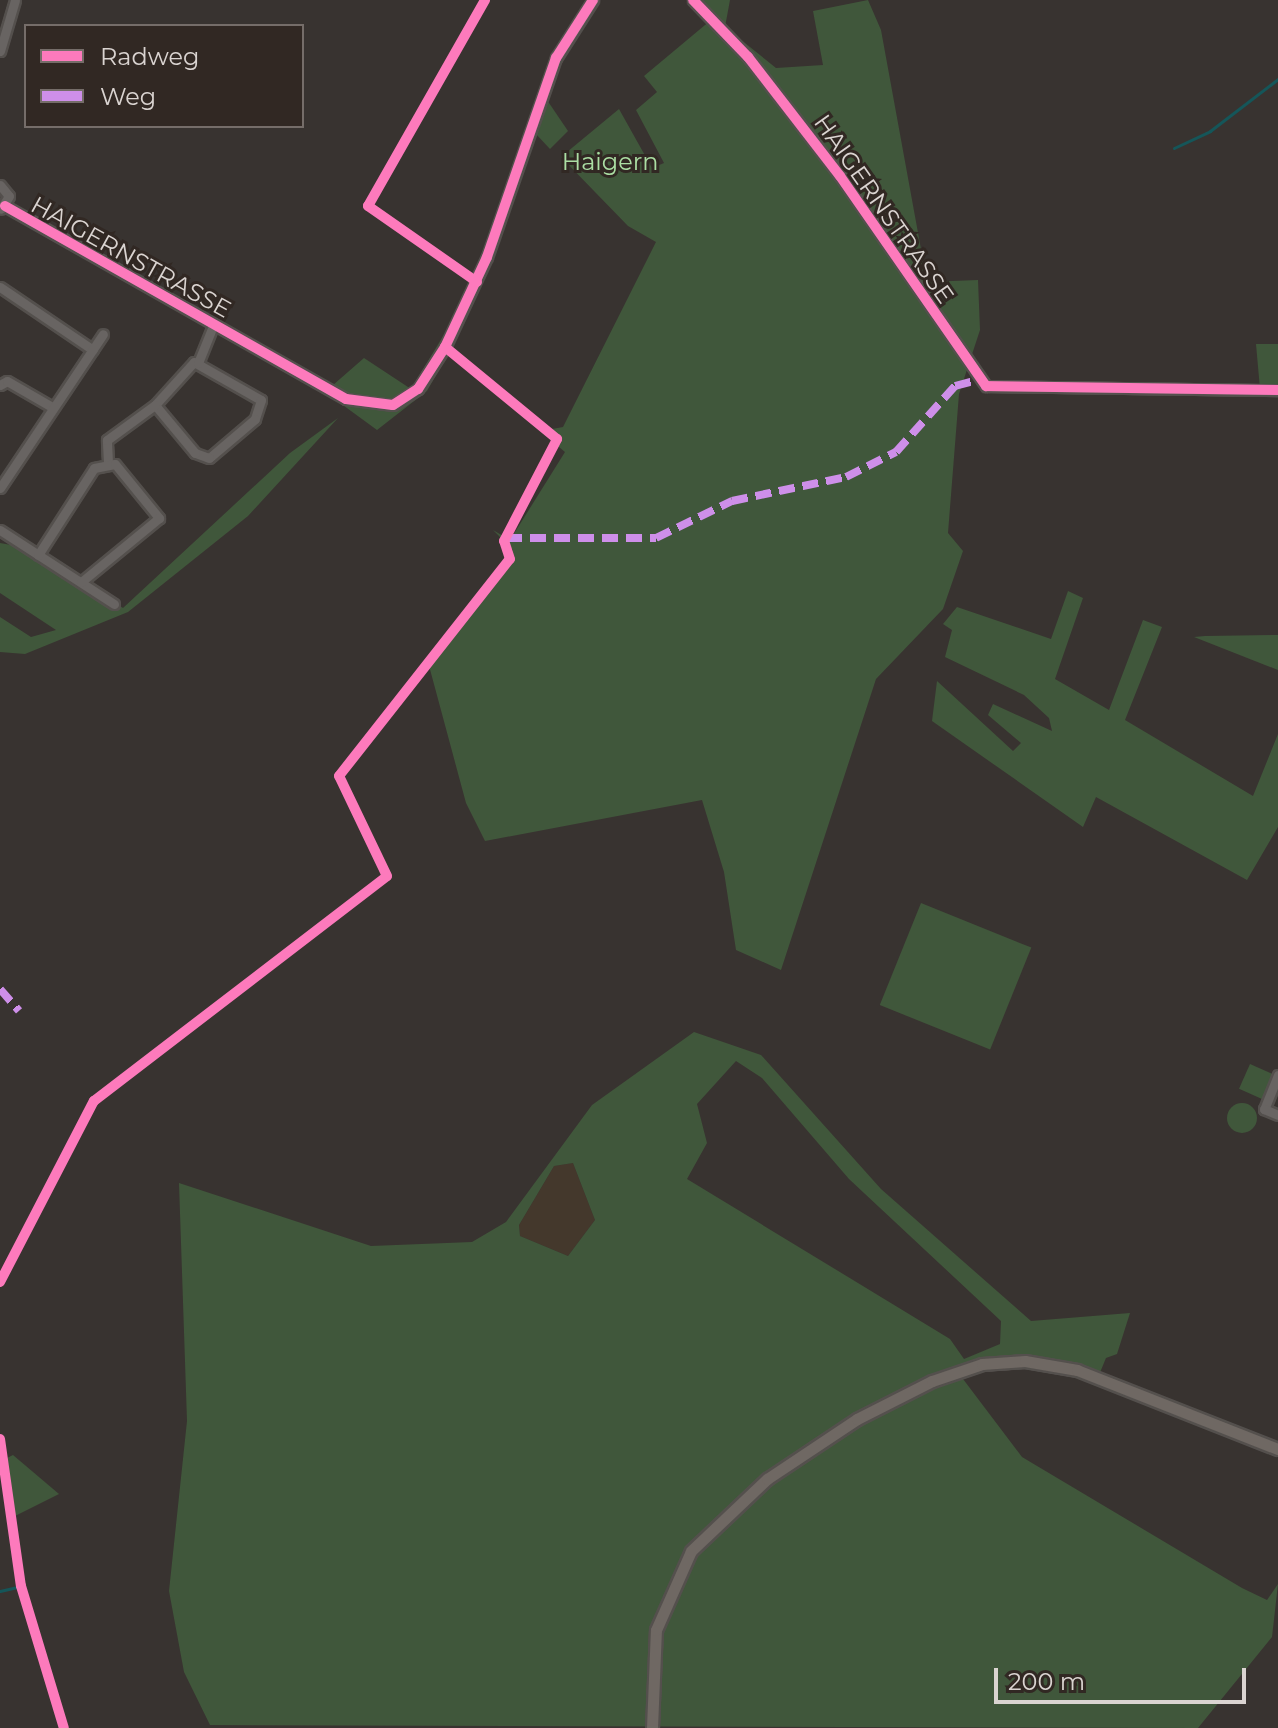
<!DOCTYPE html>
<html>
<head>
<meta charset="utf-8">
<style>
	body { margin:0 }
	#map { position:relative; width:1278px; height:1728px; overflow:hidden; background:#383330; font-family:Montserrat,sans-serif }
	div>[style] { position:absolute }
	[style*='--x'] { left:calc(var(--x)*1px); top:calc(var(--y)*1px); width:calc(var(--w)*1px); rotate:calc(var(--a)*1deg) }
	.commercial>* { inset:0; background:#44382c }
	.green>* { inset:0; background:#40573b; transform-origin:0 0 }
	.round { border-radius:50% }
	.stream>* { height:3px; margin:-1.5px; padding:0 1.5px; transform-origin:1.5px; border-radius:1.5px; background:#155659 }
	.roads { filter:drop-shadow(2px 0 #54504d) drop-shadow(-2px 0 #54504d) drop-shadow(0 2px #54504d) drop-shadow(0 -2px #54504d) }
	.minor>* { height:9px; margin:-4.5px; padding:0 4.5px; transform-origin:4.5px; border-radius:4.5px; background:#686462 }
	.major>* { height:11px; margin:-5.5px; padding:0 5.5px; transform-origin:5.5px; border-radius:5.5px; background:#6f6863 }
	.quiet>* { height:8px; margin-top:-4px; transform-origin:0; background:repeating-linear-gradient(90deg,#ce8fe9 0 16px,transparent 0 24px) }
	.cycleway>* { height:10px; margin:-5px; padding:0 5px; transform-origin:5px; border-radius:5px; background:#fd7abc }
	span { translate:-50% -50%; white-space:nowrap; text-align:center; line-height:1.15; -webkit-text-stroke:6px #312823; paint-order:stroke }
	.park-label { font-size:24px; color:#abdea3 }
	.street-label { font-size:24px; color:#dad4d1 }
	.legend { position:absolute; left:24px; top:24px; width:280px; height:104px; box-sizing:border-box; background:#312823; border:2px solid #756d69; margin:0; padding:10px 14px; list-style:none; font-size:24px; color:#dad4d1 }
	.legend li { display:flex; align-items:center; gap:16px; height:40px }
	.legend b { width:40px; border:2px solid #756d69 }
	.scale { position:absolute; left:994px; top:1668px; width:252px; height:36px; box-sizing:border-box; border:4px solid #dad4d1; border-top:0; padding-left:10px; font-size:24px; line-height:28px; white-space:nowrap; color:#dad4d1; -webkit-text-stroke:6px #312823; paint-order:stroke }
</style>
</head>
<body>
<div id="map">
	<div class="commercial">
		<i style="clip-path:polygon(573px 1163px,595px 1220px,568px 1256px,520px 1236px,519px 1225px,554px 1166px)"></i>
	</div>
	<div class="green">
		<i style="clip-path:polygon(697px 0,730px 0,725px 27px,776px 68px,823px 65px,813px 11px,868px 0,881px 30px,927px 282px,978px 280px,980px 330px,959px 394px,948px 533px,963px 551px,943px 609px,876px 679px,781px 970px,736px 950px,724px 872px,702px 800px,485px 841px,466px 803px,428px 662px,513px 550px,493px 530px,510px 540px,565px 452px,448px 354px,427px 391px,377px 430px,325px 392px,364px 358px,411px 389px,471px 290px,450px 349px,552px 429px,563px 427px,656px 242px,628px 226px,561px 157px,619px 109px,652px 168px,664px 163px,636px 110px,657px 92px,644px 76px,711px 20px)"></i>
		<i style="clip-path:polygon(547px 100px,568px 131px,550px 149px,535px 133px)"></i>
		<i style="clip-path:polygon(1256px 344px,1278px 344px,1278px 390px,1260px 389px)"></i>
		<i style="clip-path:polygon(338px 418px,248px 516px,128px 612px,25px 654px,0 652px,0 617px,31px 637px,56px 630px,0 593px,0 543px,39px 550px,123px 608px,290px 453px)"></i>
		<i style="clip-path:polygon(1068px 591px,1083px 598px,1055px 679px,1109px 710px,1143px 620px,1162px 627px,1125px 720px,1253px 796px,1278px 734px,1278px 827px,1247px 880px,1096px 797px,1083px 827px,932px 721px,937px 681px,1013px 751px,1021px 743px,988px 715px,993px 704px,1052px 731px,1049px 718px,1024px 695px,945px 657px,952px 630px,943px 624px,957px 607px,1051px 639px)"></i>
		<i style="clip-path:polygon(1278px 635px,1278px 670px,1194px 637px,1205px 636px)"></i>
		<i style="left:921px;top:903px;width:119px;height:110px;rotate:22deg"></i>
		<i style="clip-path:polygon(evenodd,694px 1032px,761px 1055px,881px 1189px,1031px 1321px,1130px 1313px,1117px 1354px,1106px 1358px,1099px 1375px,1261px 1445px,1077px 1372px,1024px 1363px,960px 1375px,1022px 1457px,1242px 1588px,1267px 1600px,1278px 1584px,1272px 1637px,1198px 1728px,210px 1725px,184px 1672px,169px 1591px,187px 1421px,179px 1183px,371px 1246px,472px 1242px,506px 1222px,592px 1105px,694px 1032px,736px 1061px,762px 1078px,849px 1179px,1001px 1321px,1000px 1344px,964px 1359px,950px 1339px,687px 1179px,707px 1143px,697px 1104px,736px 1061px,694px 1032px,573px 1163px,595px 1220px,568px 1256px,520px 1236px,519px 1225px,554px 1166px,573px 1163px)"></i>
		<i style="left:1250px;top:1064px;width:27px;height:27px;rotate:24deg"></i>
		<i class="round" style="left:1227px;top:1103px;width:30px;height:30px"></i>
		<i style="clip-path:polygon(13px 1455px,59px 1494px,15px 1516px,7px 1458px)"></i>
	</div>
	<div class="stream">
		<i style="--x:1174;--y:148;--w:40;--a:-25"></i>
		<i style="--x:1210;--y:131;--w:86;--a:-37.4"></i>
		<i style="--x:0;--y:1591;--w:22;--a:-13"></i>
	</div>
	<div class="roads">
		<div class="minor">
			<i style="--x:693;--y:0;--w:79;--a:46"></i>
			<i style="--x:748;--y:57;--w:150;--a:52.3"></i>
			<i style="--x:840;--y:176;--w:256;--a:55.2"></i>
			<i style="--x:986;--y:386;--w:292;--a:0.8"></i>
			<i style="--x:0;--y:51;--w:53;--a:-73.6"></i>
			<i style="--x:0;--y:185;--w:14;--a:51"></i>
			<i style="--x:9;--y:196;--w:15;--a:122"></i>
			<i style="--x:5;--y:206;--w:392;--a:29.5"></i>
			<i style="--x:346;--y:399;--w:47;--a:7.3"></i>
			<i style="--x:393;--y:405;--w:30;--a:-33"></i>
			<i style="--x:418;--y:389;--w:50;--a:-57.3"></i>
			<i style="--x:445;--y:347;--w:99;--a:-65"></i>
			<i style="--x:487;--y:257;--w:211;--a:-70.9"></i>
			<i style="--x:556;--y:58;--w:69;--a:-57.5"></i>
			<i style="--x:0;--y:287;--w:112;--a:34.1"></i>
			<i style="--x:194;--y:362;--w:77;--a:29.6"></i>
			<i style="--x:261;--y:400;--w:20;--a:108"></i>
			<i style="--x:255;--y:419;--w:60;--a:139.7"></i>
			<i style="--x:209;--y:458;--w:15;--a:-160"></i>
			<i style="--x:195;--y:453;--w:62;--a:-129.8"></i>
			<i style="--x:155;--y:405;--w:58;--a:-47.8"></i>
			<i style="--x:198;--y:363;--w:40;--a:-68"></i>
			<i style="--x:0;--y:385;--w:8;--a:-30"></i>
			<i style="--x:7;--y:381;--w:52;--a:30"></i>
			<i style="--x:108;--y:462;--w:22;--a:-93"></i>
			<i style="--x:107;--y:440;--w:59;--a:-36.1"></i>
			<i style="--x:0;--y:488;--w:185;--a:-56.2"></i>
			<i style="--x:0;--y:530;--w:136;--a:33"></i>
			<i style="--x:38;--y:555;--w:103;--a:-57.2"></i>
			<i style="--x:94;--y:468;--w:21;--a:-11"></i>
			<i style="--x:115;--y:464;--w:70;--a:50.8"></i>
			<i style="--x:159;--y:518;--w:101;--a:140.6"></i>
			<i style="--x:1278;--y:1075;--w:37;--a:112"></i>
			<i style="--x:1264;--y:1109;--w:15;--a:23"></i>
		</div>
		<div class="major">
			<i style="--x:652;--y:1728;--w:98;--a:-87.7"></i>
			<i style="--x:656;--y:1630;--w:86;--a:-66.1"></i>
			<i style="--x:691;--y:1551;--w:105;--a:-43.5"></i>
			<i style="--x:767;--y:1479;--w:108;--a:-33.7"></i>
			<i style="--x:857;--y:1419;--w:84;--a:-26.9"></i>
			<i style="--x:932;--y:1381;--w:53;--a:-18.8"></i>
			<i style="--x:982;--y:1364;--w:43;--a:-4"></i>
			<i style="--x:1025;--y:1361;--w:53;--a:9.8"></i>
			<i style="--x:1077;--y:1370;--w:216;--a:21.5"></i>
		</div>
	</div>
	<div class="quiet">
		<i style="--x:506;--y:538;--w:150;--a:0"></i>
		<i style="--x:656;--y:538;--w:85;--a:-26"></i>
		<i style="--x:732;--y:501;--w:116;--a:-11.9"></i>
		<i style="--x:846;--y:477;--w:56;--a:-26.6"></i>
		<i style="--x:896;--y:452;--w:89;--a:-48.2"></i>
		<i style="--x:955;--y:386;--w:23;--a:-15"></i>
		<i style="--x:0;--y:989;--w:29;--a:49"></i>
	</div>
	<div class="cycleway">
		<i style="--x:693;--y:0;--w:79;--a:46"></i>
		<i style="--x:748;--y:57;--w:150;--a:52.3"></i>
		<i style="--x:840;--y:176;--w:256;--a:55.2"></i>
		<i style="--x:986;--y:386;--w:292;--a:0.8"></i>
		<i style="--x:5;--y:206;--w:392;--a:29.5"></i>
		<i style="--x:346;--y:399;--w:47;--a:7.3"></i>
		<i style="--x:393;--y:405;--w:30;--a:-33"></i>
		<i style="--x:418;--y:389;--w:50;--a:-57.3"></i>
		<i style="--x:445;--y:347;--w:99;--a:-65"></i>
		<i style="--x:487;--y:257;--w:211;--a:-70.9"></i>
		<i style="--x:556;--y:58;--w:69;--a:-57.5"></i>
		<i style="--x:477;--y:282;--w:133;--a:-145.1"></i>
		<i style="--x:368;--y:206;--w:237;--a:-60.4"></i>
		<i style="--x:0;--y:1282;--w:204;--a:-62.6"></i>
		<i style="--x:94;--y:1101;--w:369;--a:-37.5"></i>
		<i style="--x:387;--y:876;--w:111;--a:-115.6"></i>
		<i style="--x:339;--y:776;--w:276;--a:-51.8"></i>
		<i style="--x:510;--y:559;--w:19;--a:-108"></i>
		<i style="--x:504;--y:541;--w:115;--a:-62.5"></i>
		<i style="--x:557;--y:439;--w:145;--a:-140.6"></i>
		<i style="--x:0;--y:1439;--w:148;--a:81.9"></i>
		<i style="--x:21;--y:1586;--w:148;--a:73.2"></i>
	</div>
	<div class="park-label">
		<span style="left:610px;top:162px">Haigern</span>
	</div>
	<div class="street-label">
		<span style="left:884px;top:209px;rotate:55deg">HAIGERNSTRASSE</span>
		<span style="left:131px;top:257px;rotate:29deg">HAIGERNSTRASSE</span>
	</div>
	<ul class="legend">
	<li><b style="height:10px;background:#fd7abc"></b>Radweg</li>
	<li><b style="height:10px;background:#ce8fe9"></b>Weg</li>
	</ul>
	<div class="scale">200 m</div>
</div>
</body>
</html>
